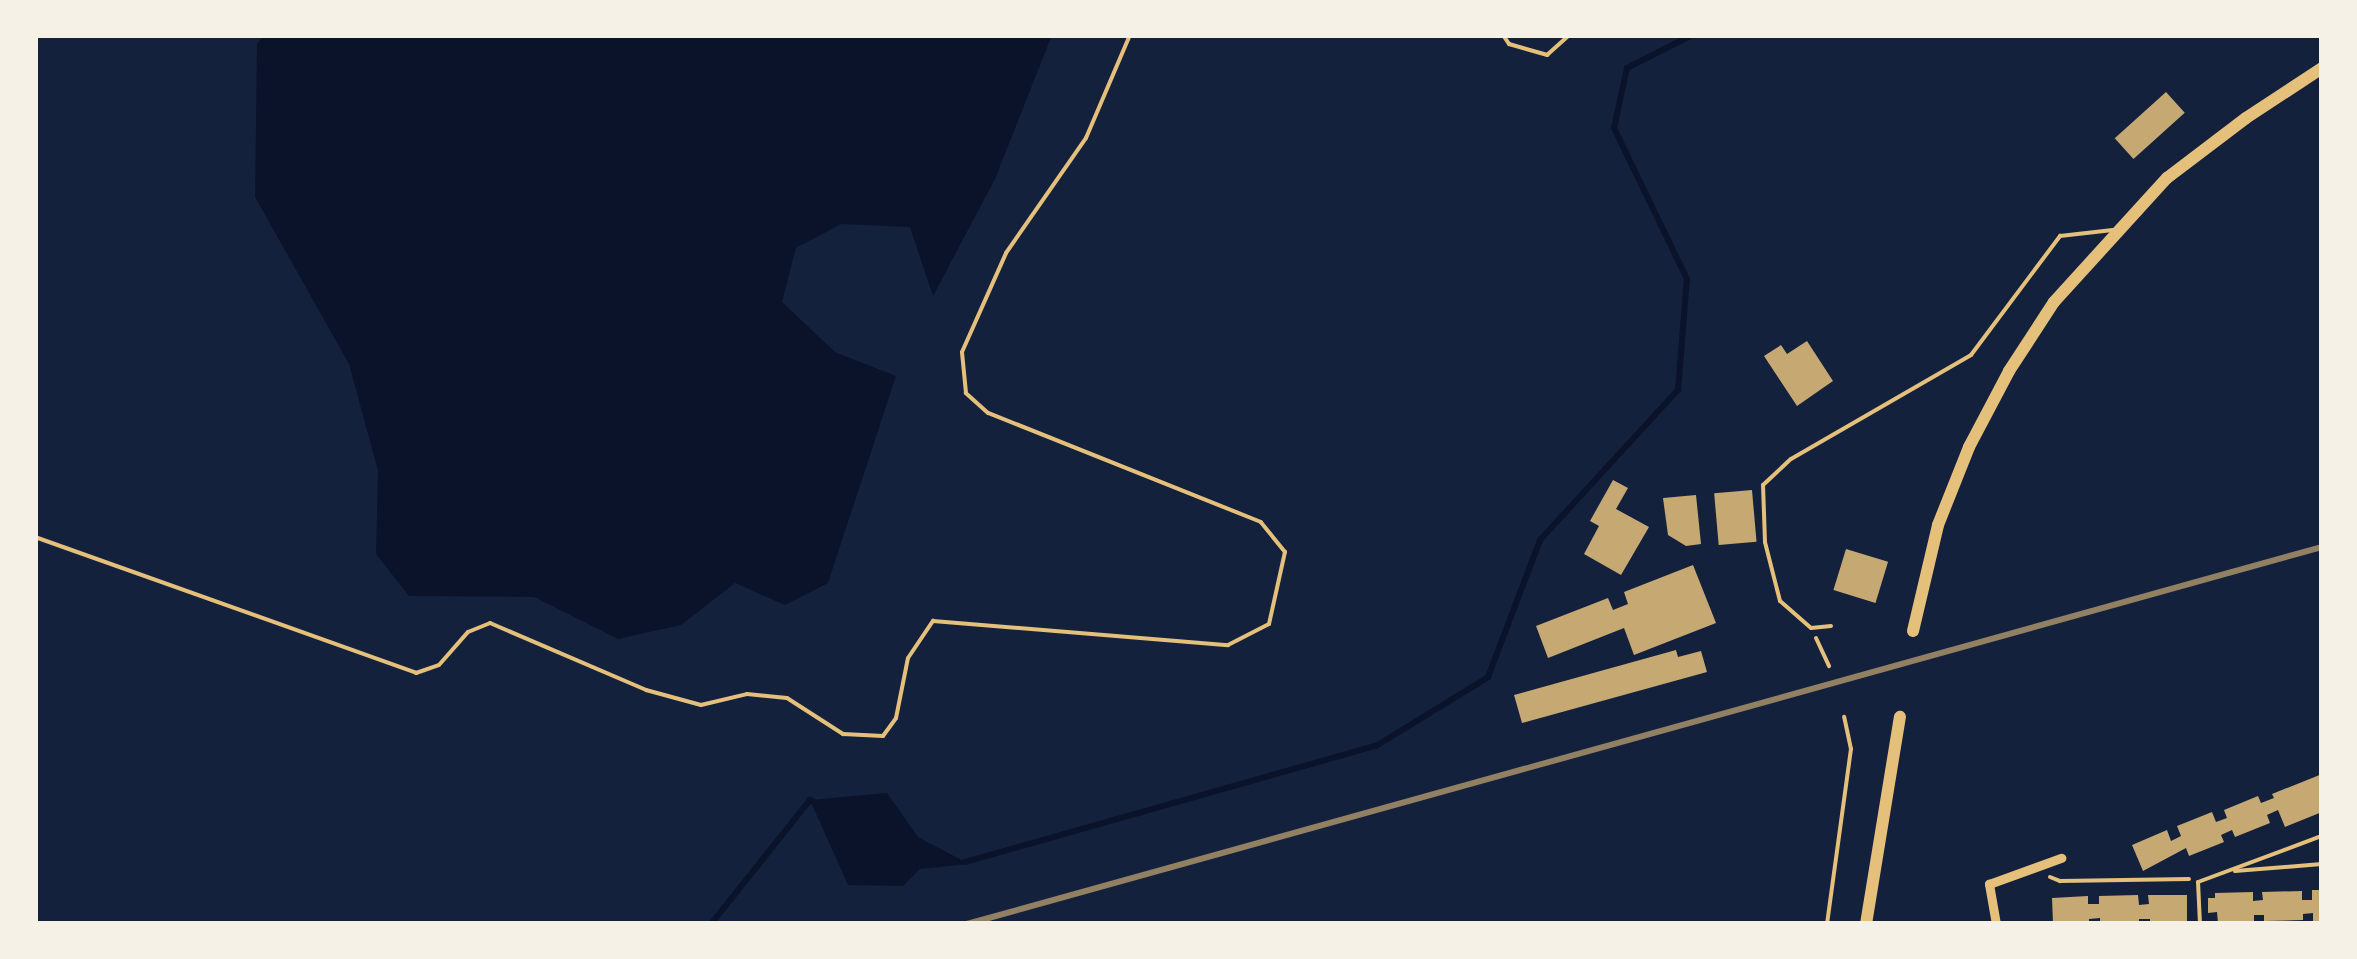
<!DOCTYPE html>
<html>
<head>
<meta charset="utf-8">
<style>
	body { margin:0 }
	#map { position:relative; width:2357px; height:959px; overflow:hidden; background:#14213d; font-family:"DM Sans",sans-serif }
	div>[style] { position:absolute }
	[style*='--x'] { left:calc(var(--x)*1px); top:calc(var(--y)*1px); width:calc(var(--w)*1px); rotate:calc(var(--a)*1deg) }
	.water>* { inset:0; background:#0b132b }
	.stream>* { height:6px; margin:-3px; padding:0 3px; transform-origin:3px; border-radius:3px; background:#0b132b }
	.building>* { inset:0; background:#c6a872; transform-origin:0 0 }
	.path>* { height:4px; margin:-2px; padding:0 2px; transform-origin:2px; border-radius:2px; background:#e5c07b }
	.service>* { height:4px; margin:-2px; padding:0 2px; transform-origin:2px; border-radius:2px; background:#e5c07b }
	.minor>* { height:9px; margin:-4.5px; padding:0 4.5px; transform-origin:4.5px; border-radius:4.5px; background:#e5c07b }
	.secondary>* { height:12px; margin:-6px; padding:0 6px; transform-origin:6px; border-radius:6px; background:#e5c07b }
	.rail>* { height:6px; margin:-3px; padding:0 3px; transform-origin:3px; border-radius:3px; background:#918062 }
	span { translate:-50% -50%; white-space:nowrap; text-align:center; line-height:1.15; -webkit-text-stroke:9px #f6f1e7; paint-order:stroke }
	.frame { position:absolute; inset:0; border:38px solid #f6f1e7; pointer-events:none }
</style>
</head>
<body>
<div id="map">
	<div class="water">
		<i style="clip-path:polygon(264px 35px,1052px 35px,995px 179px,933px 296px,910px 227px,841px 224px,796px 248px,782px 302px,835px 352px,896px 376px,828px 583px,785px 605px,735px 583px,681px 625px,618px 639px,534px 597px,409px 596px,376px 554px,378px 471px,349px 364px,255px 197px,257px 44px)"></i>
		<i style="clip-path:polygon(887px 793px,918px 837px,969px 864px,920px 869px,903px 886px,848px 885px,810px 800px)"></i>
	</div>
	<div class="stream">
		<i style="--x:965;--y:862;--w:427;--a:-15.8"></i>
		<i style="--x:1376;--y:746;--w:132;--a:-31.6"></i>
		<i style="--x:1488;--y:677;--w:147;--a:-69.2"></i>
		<i style="--x:1540;--y:540;--w:204;--a:-47.4"></i>
		<i style="--x:1678;--y:390;--w:111;--a:-85.4"></i>
		<i style="--x:1687;--y:279;--w:168;--a:-115.8"></i>
		<i style="--x:1614;--y:128;--w:61;--a:-77.8"></i>
		<i style="--x:1627;--y:68;--w:73;--a:-26.9"></i>
		<i style="--x:711;--y:924;--w:159;--a:-51.4"></i>
		<i style="--x:810;--y:800;--w:4;--a:27"></i>
	</div>
	<div class="building">
		<i style="left:2166px;top:92px;width:28px;height:69px;rotate:48deg"></i>
		<i style="clip-path:polygon(1807px 341px,1833px 381px,1797px 406px,1764px 356px,1781px 345px,1787px 354px)"></i>
		<i style="clip-path:polygon(1613px 480px,1628px 488px,1616px 509px,1649px 527px,1621px 575px,1584px 554px,1599px 526px,1590px 521px)"></i>
		<i style="left:1752px;top:490px;width:52px;height:38px;rotate:85deg"></i>
		<i style="clip-path:polygon(1696px 495px,1701px 544px,1686px 546px,1668px 535px,1663px 498px)"></i>
		<i style="left:1846px;top:549px;width:44px;height:43px;rotate:17deg"></i>
		<i style="clip-path:polygon(1693px 565px,1716px 623px,1634px 655px,1624px 628px,1548px 658px,1536px 626px,1608px 598px,1613px 610px,1628px 604px,1624px 592px)"></i>
		<i style="clip-path:polygon(1676px 650px,1678px 657px,1701px 651px,1707px 672px,1522px 723px,1514px 695px)"></i>
		<i style="clip-path:polygon(2322px 774px,2322px 812px,2285px 827px,2278px 810px,2267px 815px,2270px 823px,2235px 837px,2232px 830px,2221px 835px,2224px 842px,2189px 856px,2186px 848px,2143px 871px,2132px 845px,2167px 830px,2171px 841px,2181px 836px,2177px 826px,2212px 812px,2216px 822px,2227px 818px,2224px 810px,2258px 796px,2261px 803px,2274px 798px,2272px 794px)"></i>
		<i style="clip-path:polygon(2312px 890px,2322px 890px,2322px 921px,2313px 921px,2313px 913px,2303px 914px,2303px 920px,2264px 921px,2264px 915px,2254px 915px,2254px 922px,2218px 923px,2217px 912px,2208px 913px,2208px 898px,2215px 898px,2215px 893px,2253px 892px,2253px 901px,2263px 900px,2262px 892px,2302px 891px,2302px 900px,2312px 900px)"></i>
		<i style="clip-path:polygon(2138px 895px,2139px 905px,2149px 904px,2148px 895px,2187px 895px,2187px 924px,2150px 924px,2150px 919px,2139px 919px,2139px 924px,2100px 924px,2100px 918px,2089px 919px,2089px 924px,2053px 924px,2052px 898px,2088px 896px,2088px 904px,2099px 904px,2099px 896px)"></i>
	</div>
	<div class="path">
		<i style="--x:1816;--y:638;--w:31;--a:65"></i>
		<i style="--x:2050;--y:877;--w:11;--a:22"></i>
		<i style="--x:2060;--y:881;--w:129;--a:-0.9"></i>
		<i style="--x:1827;--y:924;--w:177;--a:-82.2"></i>
		<i style="--x:1851;--y:749;--w:33;--a:-102"></i>
	</div>
	<div class="service">
		<i style="--x:1503;--y:35;--w:11;--a:56"></i>
		<i style="--x:1509;--y:44;--w:40;--a:16"></i>
		<i style="--x:1547;--y:55;--w:30;--a:-42"></i>
		<i style="--x:35;--y:537;--w:405;--a:19.6"></i>
		<i style="--x:416;--y:673;--w:24;--a:-19"></i>
		<i style="--x:439;--y:665;--w:44;--a:-48.7"></i>
		<i style="--x:468;--y:632;--w:24;--a:-22"></i>
		<i style="--x:490;--y:623;--w:170;--a:23.2"></i>
		<i style="--x:646;--y:690;--w:57;--a:15.3"></i>
		<i style="--x:701;--y:705;--w:47;--a:-13.4"></i>
		<i style="--x:747;--y:694;--w:40;--a:5.7"></i>
		<i style="--x:787;--y:698;--w:67;--a:32.7"></i>
		<i style="--x:843;--y:734;--w:40;--a:2.9"></i>
		<i style="--x:883;--y:736;--w:22;--a:-54"></i>
		<i style="--x:896;--y:718;--w:61;--a:-78.7"></i>
		<i style="--x:908;--y:658;--w:45;--a:-56"></i>
		<i style="--x:933;--y:621;--w:296;--a:4.7"></i>
		<i style="--x:1228;--y:645;--w:46;--a:-27.1"></i>
		<i style="--x:1269;--y:624;--w:74;--a:-77.5"></i>
		<i style="--x:1285;--y:552;--w:38;--a:-129"></i>
		<i style="--x:1261;--y:522;--w:294;--a:-158.2"></i>
		<i style="--x:988;--y:413;--w:30;--a:-138"></i>
		<i style="--x:966;--y:393;--w:41;--a:-95.6"></i>
		<i style="--x:962;--y:352;--w:108;--a:-66"></i>
		<i style="--x:1006;--y:253;--w:140;--a:-55.2"></i>
		<i style="--x:1086;--y:138;--w:112;--a:-66.9"></i>
		<i style="--x:1831;--y:626;--w:20;--a:174"></i>
		<i style="--x:1811;--y:628;--w:41;--a:-138.9"></i>
		<i style="--x:1780;--y:601;--w:61;--a:-104.3"></i>
		<i style="--x:1765;--y:542;--w:57;--a:-92"></i>
		<i style="--x:1763;--y:485;--w:38;--a:-43"></i>
		<i style="--x:1791;--y:459;--w:208;--a:-30"></i>
		<i style="--x:1971;--y:355;--w:149;--a:-53.2"></i>
		<i style="--x:2060;--y:236;--w:53;--a:-6.5"></i>
		<i style="--x:2235;--y:871;--w:87;--a:-4.6"></i>
		<i style="--x:2200;--y:924;--w:42;--a:-92.7"></i>
		<i style="--x:2198;--y:882;--w:132;--a:-20.4"></i>
	</div>
	<div class="minor">
		<i style="--x:1996;--y:924;--w:41;--a:-99.9"></i>
		<i style="--x:1989;--y:884;--w:77;--a:-19.9"></i>
	</div>
	<div class="secondary">
		<i style="--x:1913;--y:631;--w:109;--a:-76.7"></i>
		<i style="--x:1938;--y:525;--w:84;--a:-68.3"></i>
		<i style="--x:1969;--y:447;--w:86;--a:-62.2"></i>
		<i style="--x:2009;--y:371;--w:82;--a:-56.9"></i>
		<i style="--x:2054;--y:302;--w:168;--a:-47.7"></i>
		<i style="--x:2167;--y:178;--w:99;--a:-37.2"></i>
		<i style="--x:2246;--y:118;--w:91;--a:-33.3"></i>
		<i style="--x:1866;--y:924;--w:210;--a:-80.7"></i>
	</div>
	<div class="rail">
		<i style="--x:967;--y:924;--w:1406;--a:-15.55"></i>
	</div>
	<div class="frame"></div>
</div>
</body>
</html>
